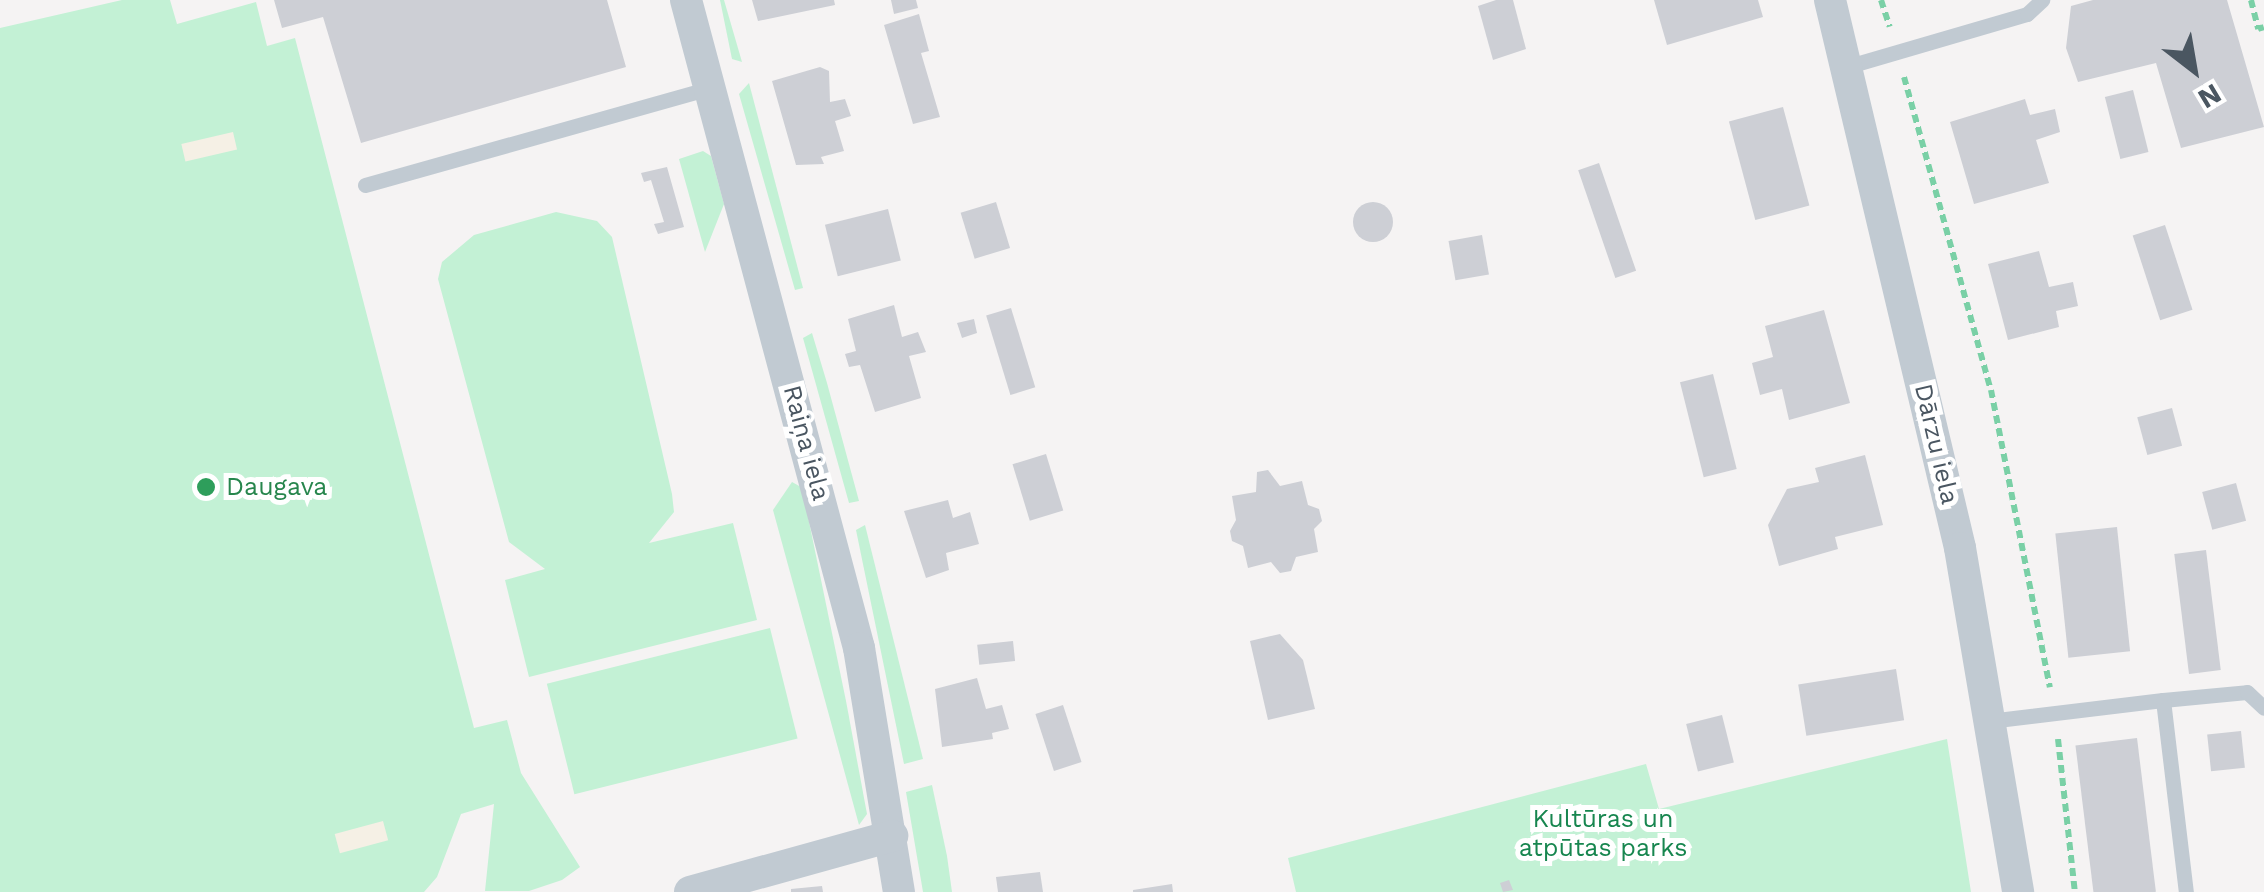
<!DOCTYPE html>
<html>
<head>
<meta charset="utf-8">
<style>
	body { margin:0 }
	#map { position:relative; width:2264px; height:892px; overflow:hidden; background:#f5f3f3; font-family:"Work Sans",sans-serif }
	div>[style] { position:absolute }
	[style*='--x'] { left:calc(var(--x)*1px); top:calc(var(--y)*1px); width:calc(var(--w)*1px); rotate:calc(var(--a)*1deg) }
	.green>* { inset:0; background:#c3f1d5; transform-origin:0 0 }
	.sand>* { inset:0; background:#f5f0e5; transform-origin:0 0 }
	.building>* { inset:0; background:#cdcfd5; transform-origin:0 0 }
	.round { border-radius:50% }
	.path>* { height:6px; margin-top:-3px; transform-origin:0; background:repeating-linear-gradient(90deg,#7ad0a6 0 8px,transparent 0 13px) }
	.lane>* { height:15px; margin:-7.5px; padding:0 7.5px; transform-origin:7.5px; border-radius:7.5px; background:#c1cad2 }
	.street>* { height:32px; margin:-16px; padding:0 16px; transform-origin:16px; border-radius:16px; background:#c1cad2 }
	.dots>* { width:28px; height:28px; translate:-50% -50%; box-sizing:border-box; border:5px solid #fff; border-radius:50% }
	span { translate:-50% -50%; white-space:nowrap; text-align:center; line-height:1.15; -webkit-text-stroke:10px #fff; paint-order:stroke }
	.street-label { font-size:25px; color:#4a5661 }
	.leisure-label { font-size:25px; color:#27864d }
	.left { translate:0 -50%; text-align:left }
	.park-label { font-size:25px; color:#17864f }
	.north { position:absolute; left:2144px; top:20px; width:100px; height:100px; -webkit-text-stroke:8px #fff; paint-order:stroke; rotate:149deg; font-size:28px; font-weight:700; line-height:40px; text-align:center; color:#4a5661 }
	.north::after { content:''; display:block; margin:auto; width:35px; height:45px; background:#4a5661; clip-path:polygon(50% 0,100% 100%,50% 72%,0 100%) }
</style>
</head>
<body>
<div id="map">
	<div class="green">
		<i style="clip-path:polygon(122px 0,170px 0,177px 24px,256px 2px,267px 46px,295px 38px,474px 728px,507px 720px,521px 773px,580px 867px,562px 880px,529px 891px,485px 891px,494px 804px,461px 814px,437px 877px,424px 892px,0 892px,0 28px)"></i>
		<i style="clip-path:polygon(720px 0,724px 0,742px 62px,732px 59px)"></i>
		<i style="clip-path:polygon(749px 83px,803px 288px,795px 290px,739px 94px)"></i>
		<i style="clip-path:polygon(703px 151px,711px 156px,724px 204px,705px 252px,679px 159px)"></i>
		<i style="clip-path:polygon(556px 212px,597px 221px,612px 237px,672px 494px,674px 512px,649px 543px,733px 523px,757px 620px,529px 677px,505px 580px,545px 569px,509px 542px,438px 279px,442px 262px,474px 235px)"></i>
		<i style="clip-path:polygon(812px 333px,827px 383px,859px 501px,849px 503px,803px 338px)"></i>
		<i style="clip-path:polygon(792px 482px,801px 487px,807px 512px,846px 701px,867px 814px,859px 825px,773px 510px)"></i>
		<i style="clip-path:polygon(865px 525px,923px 759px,904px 764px,856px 530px)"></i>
		<i style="left:770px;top:628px;width:114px;height:230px;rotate:76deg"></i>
		<i style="clip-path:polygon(1947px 739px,1971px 892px,1296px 892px,1288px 858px,1646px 764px,1659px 809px)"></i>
		<i style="clip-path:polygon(932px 785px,947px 856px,952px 892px,923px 892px,906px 792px)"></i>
	</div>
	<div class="sand">
		<i style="left:233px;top:132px;width:18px;height:53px;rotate:77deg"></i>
		<i style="left:383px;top:821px;width:20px;height:50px;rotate:75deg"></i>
	</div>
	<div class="building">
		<i style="clip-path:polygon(274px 0,607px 0,626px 67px,361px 143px,323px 17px,282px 28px)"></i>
		<i style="clip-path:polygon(752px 0,834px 0,835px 5px,758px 21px)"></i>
		<i style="clip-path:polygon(891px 0,916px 0,918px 8px,894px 14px)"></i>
		<i style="clip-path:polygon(1496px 0,1513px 0,1526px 49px,1493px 60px,1478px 6px)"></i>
		<i style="clip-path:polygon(1654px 0,1758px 0,1763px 17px,1667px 45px)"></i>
		<i style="clip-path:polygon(2093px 0,2227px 0,2264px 127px,2181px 148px,2156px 63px,2078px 82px,2066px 48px,2071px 6px)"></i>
		<i style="clip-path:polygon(919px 14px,929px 51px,921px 53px,940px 117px,913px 124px,884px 25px)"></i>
		<i style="clip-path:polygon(820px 67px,829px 71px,830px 102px,845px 99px,851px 116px,835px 121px,844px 151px,821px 157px,824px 164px,796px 165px,772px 81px)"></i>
		<i style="left:2133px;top:90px;width:64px;height:29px;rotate:76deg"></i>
		<i style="clip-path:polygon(2025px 99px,2030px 115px,2055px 109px,2060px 132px,2036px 140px,2049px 183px,1974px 204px,1950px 122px)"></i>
		<i style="left:1783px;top:107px;width:102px;height:56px;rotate:75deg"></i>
		<i style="left:1599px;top:163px;width:114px;height:22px;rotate:71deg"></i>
		<i style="clip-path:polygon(667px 167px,684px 227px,658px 234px,654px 224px,664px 222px,651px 180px,644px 182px,641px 173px)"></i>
		<i style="left:996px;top:202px;width:48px;height:37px;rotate:73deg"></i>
		<i class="round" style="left:1353px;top:202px;width:40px;height:40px"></i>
		<i style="left:888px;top:209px;width:53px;height:65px;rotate:76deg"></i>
		<i style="left:2165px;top:225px;width:89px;height:34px;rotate:72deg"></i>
		<i style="left:1482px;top:235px;width:40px;height:34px;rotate:80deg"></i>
		<i style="clip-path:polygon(2039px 251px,2049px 287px,2073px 282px,2078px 306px,2056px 311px,2059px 327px,2008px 340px,1988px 264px)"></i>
		<i style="clip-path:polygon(894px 305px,902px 337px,918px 332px,926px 352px,909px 356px,921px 398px,875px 412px,860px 365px,849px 367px,845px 354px,856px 351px,848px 319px)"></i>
		<i style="left:1011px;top:308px;width:83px;height:26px;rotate:73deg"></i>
		<i style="clip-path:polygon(1824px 310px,1850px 403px,1789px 420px,1782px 389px,1760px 395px,1752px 363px,1773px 357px,1765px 326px)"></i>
		<i style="clip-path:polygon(974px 319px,977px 333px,962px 338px,957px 323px)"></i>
		<i style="left:1713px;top:374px;width:98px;height:34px;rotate:76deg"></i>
		<i style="left:2172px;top:408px;width:39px;height:36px;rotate:75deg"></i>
		<i style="left:1046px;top:454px;width:59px;height:35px;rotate:73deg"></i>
		<i style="clip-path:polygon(1865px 455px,1883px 525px,1835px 537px,1838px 549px,1779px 566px,1768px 525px,1787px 489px,1819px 482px,1815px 468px)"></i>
		<i style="clip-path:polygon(1268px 470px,1280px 486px,1302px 481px,1308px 505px,1319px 509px,1322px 521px,1314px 529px,1318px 552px,1296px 557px,1291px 571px,1280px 573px,1271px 562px,1248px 568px,1243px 546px,1232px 541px,1230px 531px,1236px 520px,1232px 496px,1256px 492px,1257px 472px)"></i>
		<i style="left:2236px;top:483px;width:39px;height:35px;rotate:75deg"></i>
		<i style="clip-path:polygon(948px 500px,953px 518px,970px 512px,979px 544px,946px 553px,949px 570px,926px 578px,904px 511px)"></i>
		<i style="left:2117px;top:527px;width:125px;height:62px;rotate:84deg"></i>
		<i style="left:2206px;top:550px;width:121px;height:32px;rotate:83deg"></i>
		<i style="clip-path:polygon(1280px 634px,1303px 660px,1315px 709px,1268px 720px,1250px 641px)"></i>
		<i style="left:1013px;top:641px;width:20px;height:36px;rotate:84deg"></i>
		<i style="left:1896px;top:669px;width:52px;height:99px;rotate:81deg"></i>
		<i style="clip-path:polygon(977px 678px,986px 709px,1002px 705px,1009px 729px,992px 733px,993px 739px,942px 747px,935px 689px)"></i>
		<i style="left:1063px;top:705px;width:60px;height:29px;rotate:72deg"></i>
		<i style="left:1722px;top:715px;width:49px;height:37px;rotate:76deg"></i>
		<i style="left:2241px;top:731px;width:37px;height:34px;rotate:84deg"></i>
		<i style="left:2137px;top:738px;width:155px;height:62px;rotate:83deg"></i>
		<i style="clip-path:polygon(1040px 872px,1043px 892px,998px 892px,996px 877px)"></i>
		<i style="clip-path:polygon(1509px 880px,1513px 890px,1503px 892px,1500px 883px)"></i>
		<i style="clip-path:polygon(1172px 884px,1173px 892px,1133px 892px,1133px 890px)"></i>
		<i style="clip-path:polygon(822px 886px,823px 892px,791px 892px,791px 889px)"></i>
	</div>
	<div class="path">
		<i style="--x:1881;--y:0;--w:28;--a:72"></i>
		<i style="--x:2251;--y:0;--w:30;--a:76"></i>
		<i style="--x:2258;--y:29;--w:6;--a:-18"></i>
		<i style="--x:1904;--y:77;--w:325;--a:74.5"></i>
		<i style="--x:1991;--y:390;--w:303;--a:78.8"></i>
		<i style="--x:2058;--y:739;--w:154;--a:83.7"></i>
	</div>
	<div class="lane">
		<i style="--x:1849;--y:66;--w:185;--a:-16.3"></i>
		<i style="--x:2027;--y:14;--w:21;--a:-43"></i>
		<i style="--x:365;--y:185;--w:358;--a:-15.7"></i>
		<i style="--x:2163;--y:700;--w:84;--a:-5.4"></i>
		<i style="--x:2247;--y:692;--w:23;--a:43"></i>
		<i style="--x:1989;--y:721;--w:175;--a:-6.9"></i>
		<i style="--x:2163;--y:700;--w:193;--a:83.2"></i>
	</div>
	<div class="street">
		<i style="--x:686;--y:0;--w:671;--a:75.05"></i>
		<i style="--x:859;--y:648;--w:247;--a:80.7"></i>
		<i style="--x:1830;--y:0;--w:563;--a:76.65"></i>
		<i style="--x:1960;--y:548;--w:349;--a:80.4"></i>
		<i style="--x:690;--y:892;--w:210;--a:-15.5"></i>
	</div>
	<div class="dots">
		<i style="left:206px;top:487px;background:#2e9e5b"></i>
	</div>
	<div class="street-label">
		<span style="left:806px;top:443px;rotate:75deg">Raiņa iela</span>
		<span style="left:1936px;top:444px;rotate:77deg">Dārzu iela</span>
	</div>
	<div class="leisure-label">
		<span class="left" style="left:226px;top:487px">Daugava</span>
	</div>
	<div class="park-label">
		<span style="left:1603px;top:834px">Kultūras un<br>atpūtas parks</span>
	</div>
	<div class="north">N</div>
</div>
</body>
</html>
